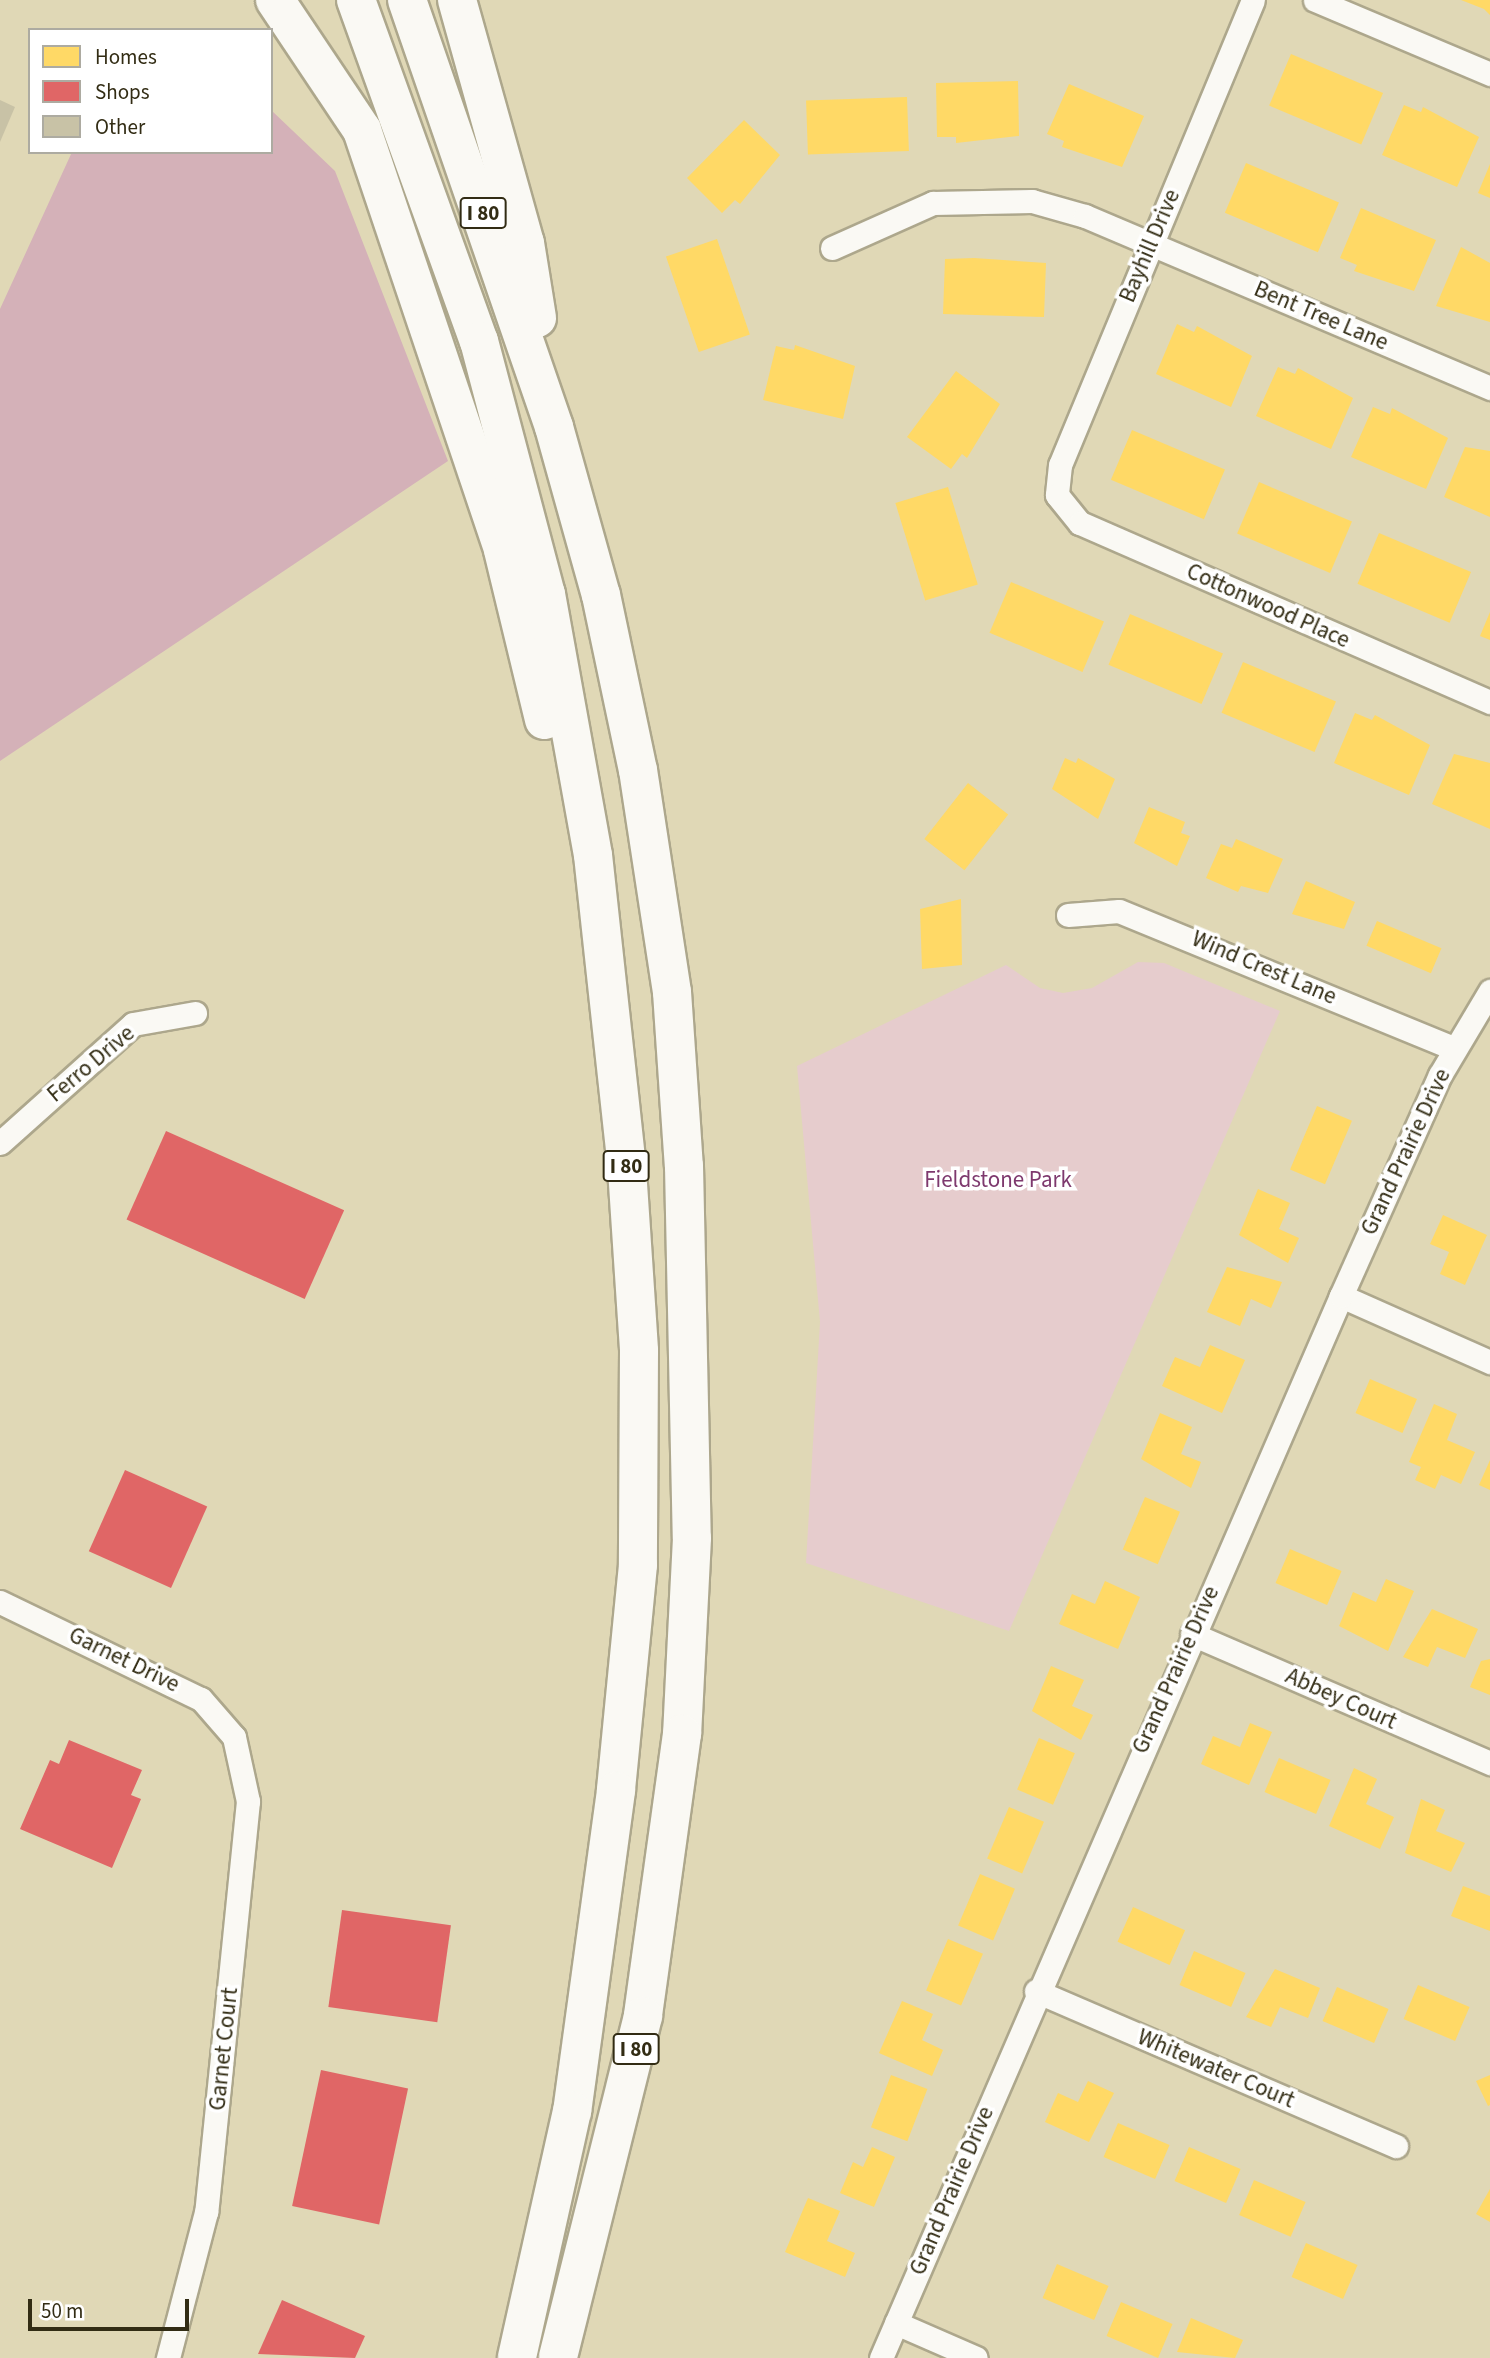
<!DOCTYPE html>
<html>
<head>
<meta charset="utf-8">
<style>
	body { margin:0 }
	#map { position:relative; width:1490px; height:2358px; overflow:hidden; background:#e0d8b6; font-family:"Source Sans 3",sans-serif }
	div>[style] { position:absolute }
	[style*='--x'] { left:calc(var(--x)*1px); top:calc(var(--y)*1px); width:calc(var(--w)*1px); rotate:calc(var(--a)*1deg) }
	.green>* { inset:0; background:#e6cccd }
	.forest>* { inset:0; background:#d4b1b8 }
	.homes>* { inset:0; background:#ffd966; transform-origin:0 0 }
	.shops>* { inset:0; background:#e06666; transform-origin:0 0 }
	.building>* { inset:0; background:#c8c2a6 }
	.roads { filter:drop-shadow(2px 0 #ada78c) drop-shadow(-2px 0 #ada78c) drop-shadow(0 2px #ada78c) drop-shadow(0 -2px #ada78c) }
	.minor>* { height:23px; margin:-11.5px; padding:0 11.5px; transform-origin:11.5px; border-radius:11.5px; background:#faf9f4 }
	.motorway>* { height:38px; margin:-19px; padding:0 19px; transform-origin:19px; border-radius:19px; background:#faf9f4 }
	span { translate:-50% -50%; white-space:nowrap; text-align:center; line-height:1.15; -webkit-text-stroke:7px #fff; paint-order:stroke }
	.shield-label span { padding:2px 5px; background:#fff; border:2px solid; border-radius:5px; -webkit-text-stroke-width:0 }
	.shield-label { font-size:21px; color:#322c14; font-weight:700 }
	.street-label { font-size:23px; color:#322c14 }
	.park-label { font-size:23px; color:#7e396e }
	.legend { position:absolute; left:28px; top:28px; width:245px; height:126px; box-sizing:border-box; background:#fff; border:2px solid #adaba1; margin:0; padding:9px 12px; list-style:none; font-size:21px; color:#322c14 }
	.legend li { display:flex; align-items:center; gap:14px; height:35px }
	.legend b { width:35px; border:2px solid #adaba1 }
	.scale { position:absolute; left:28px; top:2299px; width:161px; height:32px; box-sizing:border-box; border:4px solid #322c14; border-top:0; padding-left:9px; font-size:21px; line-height:24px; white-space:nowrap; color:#322c14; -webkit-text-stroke:5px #fff; paint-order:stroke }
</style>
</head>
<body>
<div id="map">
	<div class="green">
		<i style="clip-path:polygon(1138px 962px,1164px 963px,1280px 1011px,1009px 1631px,806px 1563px,820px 1322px,797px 1066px,1006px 965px,1040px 988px,1063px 993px,1092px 988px)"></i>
	</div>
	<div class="forest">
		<i style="clip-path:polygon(271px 110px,335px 171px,448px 461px,0 761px,0 309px,72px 152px,271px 152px)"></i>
	</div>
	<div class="homes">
		<i style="clip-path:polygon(1461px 0,1490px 0,1490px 15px,1484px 9px)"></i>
		<i style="left:1291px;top:54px;width:100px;height:56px;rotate:23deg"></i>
		<i style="clip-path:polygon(1018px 81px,1019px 136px,956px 143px,956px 137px,937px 137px,936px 83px)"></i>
		<i style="clip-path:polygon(1069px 84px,1144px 116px,1122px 167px,1062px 147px,1064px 141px,1047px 134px)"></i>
		<i style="left:907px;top:97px;width:54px;height:101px;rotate:88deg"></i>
		<i style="clip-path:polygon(1404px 105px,1421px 112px,1423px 107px,1479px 137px,1457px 187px,1382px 155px)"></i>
		<i style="clip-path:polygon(744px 120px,780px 155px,740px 204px,735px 200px,722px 213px,687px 178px)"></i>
		<i style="left:1246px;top:163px;width:101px;height:54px;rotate:23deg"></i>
		<i style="clip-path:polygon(1490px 164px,1490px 198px,1478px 193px)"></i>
		<i style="clip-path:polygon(1361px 208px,1436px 240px,1414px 291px,1354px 271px,1357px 265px,1340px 258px)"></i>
		<i style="left:717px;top:239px;width:101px;height:54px;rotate:71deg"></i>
		<i style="clip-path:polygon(1461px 247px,1490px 263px,1490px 322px,1436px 306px)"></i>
		<i style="clip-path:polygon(974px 258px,1046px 263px,1044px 317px,943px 314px,945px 259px)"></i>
		<i style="clip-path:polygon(1177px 324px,1194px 332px,1197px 326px,1252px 356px,1231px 407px,1156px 374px)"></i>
		<i style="clip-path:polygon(795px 345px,855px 366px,843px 419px,763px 400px,776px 346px,794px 350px)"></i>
		<i style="clip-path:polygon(1278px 367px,1295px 374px,1298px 368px,1353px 398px,1331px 449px,1256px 416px)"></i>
		<i style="clip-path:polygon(956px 371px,1000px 404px,967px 458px,962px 454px,951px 469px,907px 437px)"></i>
		<i style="clip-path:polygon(1373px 407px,1390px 414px,1392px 408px,1448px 438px,1426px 489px,1351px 457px)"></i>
		<i style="left:1132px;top:430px;width:101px;height:54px;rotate:23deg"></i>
		<i style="clip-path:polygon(1465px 447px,1490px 451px,1490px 517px,1444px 497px)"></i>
		<i style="left:1259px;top:482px;width:101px;height:56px;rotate:23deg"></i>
		<i style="left:948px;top:487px;width:102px;height:55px;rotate:73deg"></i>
		<i style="left:1379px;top:533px;width:100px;height:55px;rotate:23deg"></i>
		<i style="left:1011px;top:582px;width:101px;height:55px;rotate:23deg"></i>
		<i style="clip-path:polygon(1490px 612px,1490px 640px,1480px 636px)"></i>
		<i style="left:1130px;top:614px;width:101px;height:55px;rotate:23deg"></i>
		<i style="left:1243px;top:662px;width:101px;height:55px;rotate:23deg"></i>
		<i style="clip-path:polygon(1355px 713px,1372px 720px,1375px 715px,1430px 745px,1409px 795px,1334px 763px)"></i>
		<i style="clip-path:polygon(1454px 754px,1490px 763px,1490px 829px,1432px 804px)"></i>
		<i style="clip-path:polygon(1065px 758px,1076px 763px,1078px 758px,1115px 779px,1098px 819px,1052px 789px)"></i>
		<i style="left:968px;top:783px;width:51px;height:71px;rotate:38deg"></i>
		<i style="clip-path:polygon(1149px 807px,1185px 822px,1181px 833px,1190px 836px,1177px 866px,1134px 843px)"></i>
		<i style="clip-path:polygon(1236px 839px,1283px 859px,1268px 893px,1241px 886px,1238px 892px,1206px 878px,1221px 844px,1232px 848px)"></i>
		<i style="clip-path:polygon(1306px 881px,1355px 902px,1344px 929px,1292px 914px)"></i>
		<i style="clip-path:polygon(961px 899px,962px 965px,922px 969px,920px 909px)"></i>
		<i style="left:1377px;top:921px;width:70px;height:27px;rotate:23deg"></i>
		<i style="left:1317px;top:1106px;width:38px;height:69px;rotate:23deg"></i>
		<i style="clip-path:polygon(1258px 1189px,1290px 1203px,1279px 1229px,1299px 1238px,1288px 1263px,1239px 1235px)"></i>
		<i style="clip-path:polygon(1443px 1215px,1487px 1235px,1465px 1285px,1440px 1274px,1449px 1252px,1430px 1244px)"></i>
		<i style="clip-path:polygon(1227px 1267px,1282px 1282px,1271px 1308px,1251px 1299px,1240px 1326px,1207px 1312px)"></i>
		<i style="clip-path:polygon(1210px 1345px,1245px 1360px,1222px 1413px,1162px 1386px,1175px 1357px,1200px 1367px)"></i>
		<i style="left:1370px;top:1379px;width:51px;height:37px;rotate:23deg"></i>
		<i style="clip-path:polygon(1434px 1404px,1457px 1414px,1447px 1440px,1475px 1452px,1461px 1484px,1441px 1475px,1435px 1489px,1415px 1480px,1421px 1467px,1409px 1462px)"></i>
		<i style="clip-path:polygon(1160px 1413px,1192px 1427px,1181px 1454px,1201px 1462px,1191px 1488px,1141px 1459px)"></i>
		<i style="clip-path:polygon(1490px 1460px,1490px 1490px,1479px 1485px)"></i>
		<i style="left:1145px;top:1497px;width:38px;height:57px;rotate:23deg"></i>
		<i style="left:1290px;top:1549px;width:56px;height:37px;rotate:23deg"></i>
		<i style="clip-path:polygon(1386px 1579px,1414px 1591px,1388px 1651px,1339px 1626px,1353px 1592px,1376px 1602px)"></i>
		<i style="clip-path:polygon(1105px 1581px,1140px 1597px,1118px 1649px,1059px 1624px,1072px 1594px,1095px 1604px)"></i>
		<i style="clip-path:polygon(1432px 1609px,1478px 1629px,1465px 1658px,1437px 1647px,1428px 1667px,1403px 1657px)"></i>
		<i style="clip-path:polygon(1490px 1659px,1490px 1695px,1470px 1687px,1481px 1661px)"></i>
		<i style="clip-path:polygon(1051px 1666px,1084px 1680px,1072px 1706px,1093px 1715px,1081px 1740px,1032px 1711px)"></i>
		<i style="clip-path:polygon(1250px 1723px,1272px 1732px,1249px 1785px,1201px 1764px,1213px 1736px,1240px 1747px)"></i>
		<i style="left:1039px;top:1738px;width:39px;height:56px;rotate:23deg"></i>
		<i style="left:1279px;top:1758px;width:56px;height:37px;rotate:23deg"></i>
		<i style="clip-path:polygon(1354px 1768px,1377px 1779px,1366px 1804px,1394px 1817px,1380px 1849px,1329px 1826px)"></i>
		<i style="clip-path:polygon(1421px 1799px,1445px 1810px,1436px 1831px,1465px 1843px,1451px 1872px,1405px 1853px)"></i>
		<i style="left:1009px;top:1807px;width:38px;height:56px;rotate:23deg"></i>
		<i style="left:980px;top:1874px;width:38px;height:56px;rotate:23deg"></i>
		<i style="clip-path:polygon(1463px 1886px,1490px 1896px,1490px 1931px,1451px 1916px)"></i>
		<i style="left:1133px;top:1907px;width:57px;height:38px;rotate:24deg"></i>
		<i style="left:948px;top:1939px;width:38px;height:56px;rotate:23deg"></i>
		<i style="left:1194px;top:1951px;width:56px;height:37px;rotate:23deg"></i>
		<i style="clip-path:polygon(1275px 1969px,1320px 1988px,1308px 2018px,1280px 2007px,1271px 2027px,1246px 2017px)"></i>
		<i style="left:1418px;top:1985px;width:56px;height:37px;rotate:23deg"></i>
		<i style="left:1337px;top:1987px;width:56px;height:37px;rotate:23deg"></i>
		<i style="clip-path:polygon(902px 2001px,933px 2014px,922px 2040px,943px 2050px,932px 2076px,879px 2053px)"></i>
		<i style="left:891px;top:2075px;width:39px;height:56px;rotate:21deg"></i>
		<i style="clip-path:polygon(1490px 2075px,1490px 2105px,1488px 2106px,1476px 2081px)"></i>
		<i style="clip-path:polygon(1088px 2081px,1114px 2093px,1089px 2142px,1045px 2122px,1058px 2093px,1078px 2102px)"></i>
		<i style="left:1118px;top:2123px;width:56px;height:37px;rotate:23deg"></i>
		<i style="clip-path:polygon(872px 2147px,895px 2157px,874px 2207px,840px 2193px,853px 2162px,863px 2167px)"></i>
		<i style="left:1189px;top:2147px;width:56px;height:37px;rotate:23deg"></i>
		<i style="left:1254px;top:2180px;width:56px;height:38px;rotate:23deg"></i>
		<i style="clip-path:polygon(1490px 2189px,1490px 2222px,1476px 2214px)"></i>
		<i style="clip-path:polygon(808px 2198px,840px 2211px,827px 2241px,855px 2253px,845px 2277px,785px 2252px)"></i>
		<i style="left:1306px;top:2243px;width:56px;height:37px;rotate:23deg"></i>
		<i style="left:1057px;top:2264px;width:56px;height:37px;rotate:23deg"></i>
		<i style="left:1121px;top:2302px;width:56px;height:37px;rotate:23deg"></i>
		<i style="clip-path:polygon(1191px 2318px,1243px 2340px,1235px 2358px,1177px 2352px)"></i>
	</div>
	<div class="shops">
		<i style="left:166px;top:1131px;width:195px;height:97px;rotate:24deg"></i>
		<i style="left:125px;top:1470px;width:90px;height:89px;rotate:24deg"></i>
		<i style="clip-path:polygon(69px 1740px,142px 1770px,131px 1795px,141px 1799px,112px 1868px,20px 1829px,50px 1760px,59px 1764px)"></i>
		<i style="left:342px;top:1910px;width:110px;height:98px;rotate:8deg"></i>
		<i style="left:321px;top:2070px;width:89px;height:139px;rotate:12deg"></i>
		<i style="clip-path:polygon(282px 2300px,365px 2336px,355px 2358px,258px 2354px)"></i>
	</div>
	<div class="building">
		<i style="clip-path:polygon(0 100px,15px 107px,0 142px)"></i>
	</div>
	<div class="roads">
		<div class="minor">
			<i style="--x:1253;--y:0;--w:503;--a:112.54"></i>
			<i style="--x:1060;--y:465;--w:30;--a:96"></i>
			<i style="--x:1057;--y:495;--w:36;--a:51"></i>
			<i style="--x:1080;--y:523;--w:447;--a:23.6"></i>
			<i style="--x:1315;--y:0;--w:190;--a:22.9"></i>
			<i style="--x:832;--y:248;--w:111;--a:-24"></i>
			<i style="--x:933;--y:203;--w:99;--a:-1.2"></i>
			<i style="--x:1032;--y:201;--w:55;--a:15.8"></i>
			<i style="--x:1085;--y:216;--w:440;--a:23"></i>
			<i style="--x:1068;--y:915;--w:51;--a:-4.5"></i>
			<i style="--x:1119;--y:911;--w:363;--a:22.3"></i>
			<i style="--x:0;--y:1143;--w:178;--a:-41.8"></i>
			<i style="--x:133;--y:1024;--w:63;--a:-10.1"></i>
			<i style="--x:1341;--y:1296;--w:163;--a:23.9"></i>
			<i style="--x:0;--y:1602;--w:223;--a:25.8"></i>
			<i style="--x:201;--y:1699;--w:50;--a:49"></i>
			<i style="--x:234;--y:1737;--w:66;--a:77.7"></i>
			<i style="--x:248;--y:1801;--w:413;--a:95.8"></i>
			<i style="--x:206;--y:2212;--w:151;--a:104.6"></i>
			<i style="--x:1192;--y:1634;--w:325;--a:23.4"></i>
			<i style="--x:1036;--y:1991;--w:392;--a:23.3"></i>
			<i style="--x:896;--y:2323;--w:87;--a:23.6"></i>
			<i style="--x:881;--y:2358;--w:1157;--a:-66.58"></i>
			<i style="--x:1341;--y:1296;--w:242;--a:-65.9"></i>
			<i style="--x:1440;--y:1075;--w:98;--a:-59.2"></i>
		</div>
		<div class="motorway">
			<i style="--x:275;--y:0;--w:156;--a:56.2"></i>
			<i style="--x:362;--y:130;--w:443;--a:71.4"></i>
			<i style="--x:503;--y:550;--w:175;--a:76.4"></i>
			<i style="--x:356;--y:0;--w:363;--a:70.2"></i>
			<i style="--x:479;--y:341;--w:262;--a:75.2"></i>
			<i style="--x:546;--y:594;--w:265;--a:79.8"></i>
			<i style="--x:593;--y:855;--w:316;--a:83.8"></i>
			<i style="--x:627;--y:1169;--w:182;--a:86.2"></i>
			<i style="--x:639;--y:1351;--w:214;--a:90.3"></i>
			<i style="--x:638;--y:1565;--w:227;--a:95.6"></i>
			<i style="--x:616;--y:1791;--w:323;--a:97.8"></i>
			<i style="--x:572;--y:2111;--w:253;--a:102.6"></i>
			<i style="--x:407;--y:0;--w:452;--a:71"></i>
			<i style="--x:554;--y:427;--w:174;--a:74.4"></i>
			<i style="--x:601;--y:595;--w:179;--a:78.1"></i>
			<i style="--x:638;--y:770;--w:225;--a:81.3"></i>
			<i style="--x:672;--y:992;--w:174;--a:86.1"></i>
			<i style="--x:684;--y:1166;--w:372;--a:88.8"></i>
			<i style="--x:692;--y:1538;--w:196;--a:92.9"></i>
			<i style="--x:682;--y:1734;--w:285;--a:97.9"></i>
			<i style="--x:643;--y:2016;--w:352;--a:104"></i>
			<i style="--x:457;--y:0;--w:252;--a:74.4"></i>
			<i style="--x:525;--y:243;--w:76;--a:80.9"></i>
		</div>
	</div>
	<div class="shield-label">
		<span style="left:483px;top:213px">I 80</span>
		<span style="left:626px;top:1166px">I 80</span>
		<span style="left:636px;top:2049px">I 80</span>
	</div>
	<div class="street-label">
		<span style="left:1150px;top:246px;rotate:-67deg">Bayhill Drive</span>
		<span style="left:1321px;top:316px;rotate:23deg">Bent Tree Lane</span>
		<span style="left:1268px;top:606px;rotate:24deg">Cottonwood Place</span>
		<span style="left:1264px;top:968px;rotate:23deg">Wind Crest Lane</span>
		<span style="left:91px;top:1064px;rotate:-40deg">Ferro Drive</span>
		<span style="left:1406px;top:1152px;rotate:-65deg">Grand Prairie Drive</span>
		<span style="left:124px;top:1660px;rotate:26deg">Garnet Drive</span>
		<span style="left:1176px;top:1670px;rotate:-66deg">Grand Prairie Drive</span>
		<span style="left:1341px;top:1699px;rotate:24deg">Abbey Court</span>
		<span style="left:224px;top:2049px;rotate:-84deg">Garnet Court</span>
		<span style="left:1216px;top:2069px;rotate:23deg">Whitewater Court</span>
		<span style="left:952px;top:2191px;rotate:-67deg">Grand Prairie Drive</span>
	</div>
	<div class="park-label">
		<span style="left:998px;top:1180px">Fieldstone Park</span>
	</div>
	<ul class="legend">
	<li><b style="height:19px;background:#ffd966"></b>Homes</li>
	<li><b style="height:19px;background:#e06666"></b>Shops</li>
	<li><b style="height:19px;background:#c8c2a6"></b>Other</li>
	</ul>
	<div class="scale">50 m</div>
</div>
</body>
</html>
